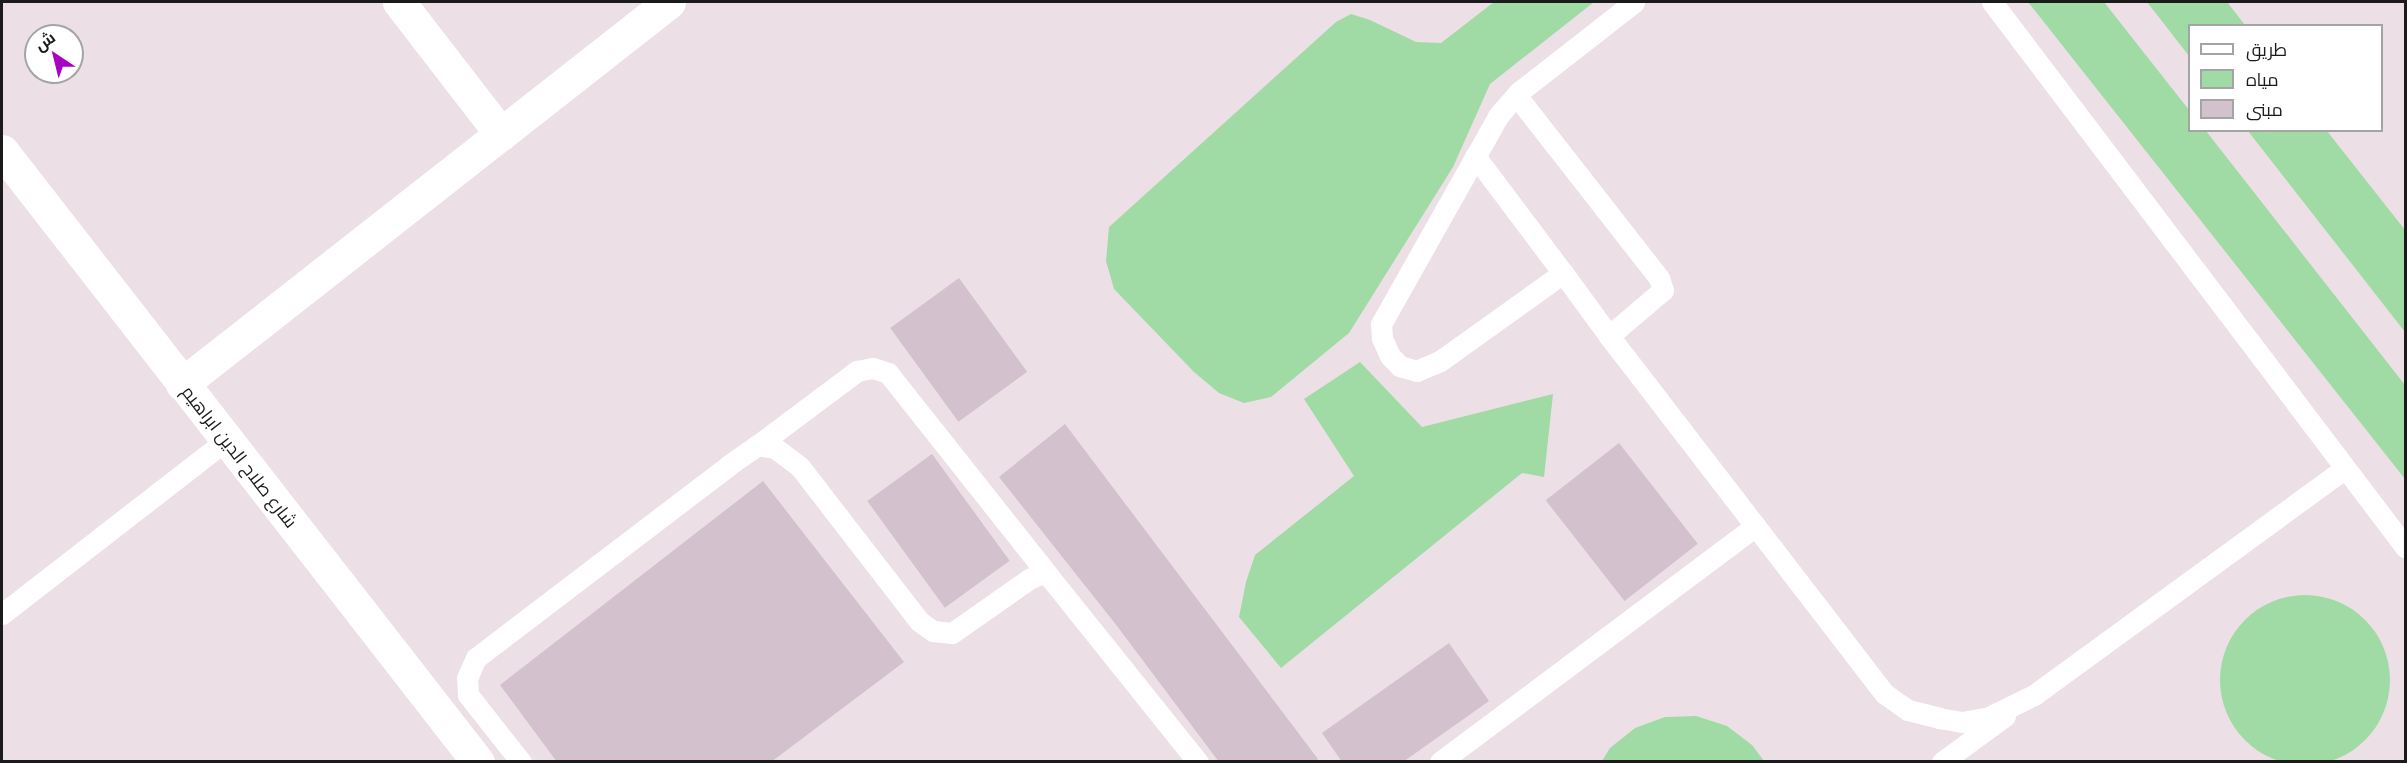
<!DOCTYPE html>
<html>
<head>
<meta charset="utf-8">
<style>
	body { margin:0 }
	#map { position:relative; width:2407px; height:763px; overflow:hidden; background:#ece0e6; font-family:"PT Sans",Cairo,sans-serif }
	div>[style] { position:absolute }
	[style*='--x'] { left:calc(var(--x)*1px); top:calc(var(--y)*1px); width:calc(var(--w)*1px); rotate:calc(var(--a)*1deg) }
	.water>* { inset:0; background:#a0daa5 }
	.round { border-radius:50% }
	.building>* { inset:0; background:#d3c1cd; transform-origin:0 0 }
	.service>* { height:21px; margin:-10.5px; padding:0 10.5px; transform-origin:10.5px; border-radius:10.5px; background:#fff }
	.minor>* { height:33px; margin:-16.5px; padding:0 16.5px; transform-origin:16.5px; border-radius:16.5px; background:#fff }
	.tertiary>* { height:33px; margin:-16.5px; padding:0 16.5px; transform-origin:16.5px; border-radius:16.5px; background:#fff }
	span { translate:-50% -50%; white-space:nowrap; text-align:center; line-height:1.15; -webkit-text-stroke:6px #fff; paint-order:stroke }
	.street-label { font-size:18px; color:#1b1b1b }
	.frame { position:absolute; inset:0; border:3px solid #1b1b1b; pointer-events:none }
	.legend { position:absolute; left:2188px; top:24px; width:195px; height:108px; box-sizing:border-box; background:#fff; border:2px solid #a4a4a4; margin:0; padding:8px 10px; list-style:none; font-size:18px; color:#1b1b1b }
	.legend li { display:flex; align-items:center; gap:12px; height:30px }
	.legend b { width:30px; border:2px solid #a4a4a4 }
	.north { position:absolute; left:24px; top:24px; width:60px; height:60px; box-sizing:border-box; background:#fff; border:2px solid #a4a4a4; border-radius:50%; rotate:325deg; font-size:16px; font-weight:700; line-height:24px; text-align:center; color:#1b1b1b }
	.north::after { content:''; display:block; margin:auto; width:21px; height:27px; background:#a604c1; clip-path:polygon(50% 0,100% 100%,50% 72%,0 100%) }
</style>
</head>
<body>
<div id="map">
	<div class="water">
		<i style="clip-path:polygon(1494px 2px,1594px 2px,1490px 84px,1453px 167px,1349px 333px,1271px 397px,1244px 403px,1219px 393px,1194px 372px,1114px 289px,1106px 261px,1109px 227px,1336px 22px,1351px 14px,1370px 20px,1416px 42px,1441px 43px)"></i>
		<i style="clip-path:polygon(2028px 2px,2104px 2px,2189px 110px,2190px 130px,2206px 131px,2405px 385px,2405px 479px)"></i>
		<i style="clip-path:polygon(2147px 2px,2227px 2px,2245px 25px,2190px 26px,2189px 56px)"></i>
		<i style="clip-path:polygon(2248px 131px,2327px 131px,2405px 230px,2405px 332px)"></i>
		<i style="clip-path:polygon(1360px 362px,1422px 427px,1553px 394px,1544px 477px,1522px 473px,1281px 668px,1239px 617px,1246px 582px,1255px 555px,1354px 476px,1304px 399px)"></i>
		<i class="round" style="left:2220px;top:595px;width:170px;height:170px"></i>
		<i style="clip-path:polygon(1696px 716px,1727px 726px,1752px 745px,1764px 761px,1602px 761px,1610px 748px,1635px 728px,1665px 717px)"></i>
	</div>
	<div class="building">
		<i style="left:959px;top:278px;width:116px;height:85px;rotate:54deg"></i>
		<i style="clip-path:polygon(1065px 424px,1318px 759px,1315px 762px,1219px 762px,1117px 626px,999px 477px)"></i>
		<i style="left:1619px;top:443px;width:128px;height:93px;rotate:52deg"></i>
		<i style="left:932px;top:454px;width:132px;height:80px;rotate:54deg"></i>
		<i style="clip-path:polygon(763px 481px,904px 662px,771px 762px,557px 762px,500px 685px)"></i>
		<i style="clip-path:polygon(1449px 643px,1489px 701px,1403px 762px,1342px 762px,1322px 733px)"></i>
	</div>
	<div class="service">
		<i style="--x:1992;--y:2;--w:685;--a:52.83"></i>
		<i style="--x:1516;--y:95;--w:232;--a:52"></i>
		<i style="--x:1659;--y:278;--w:13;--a:72"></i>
		<i style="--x:1663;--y:290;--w:71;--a:139.6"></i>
		<i style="--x:1609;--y:336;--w:78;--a:-126.1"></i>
		<i style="--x:1475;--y:156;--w:146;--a:53.1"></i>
		<i style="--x:1563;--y:273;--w:151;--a:144.4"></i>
		<i style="--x:1440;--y:361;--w:25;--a:157"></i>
		<i style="--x:1417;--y:371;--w:18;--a:-164"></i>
		<i style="--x:1400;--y:366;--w:14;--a:-135"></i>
		<i style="--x:1390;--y:356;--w:20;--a:-114"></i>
		<i style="--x:1382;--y:338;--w:14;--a:-94"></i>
		<i style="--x:1381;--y:324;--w:239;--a:-60.6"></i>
		<i style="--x:1498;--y:116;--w:32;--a:-49"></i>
		<i style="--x:1519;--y:92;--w:146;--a:-38"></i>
		<i style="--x:1609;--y:336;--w:452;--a:52.4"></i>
		<i style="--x:1885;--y:694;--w:28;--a:35"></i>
		<i style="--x:1908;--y:710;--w:32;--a:14"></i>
		<i style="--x:1939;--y:718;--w:23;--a:10"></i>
		<i style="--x:1962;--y:722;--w:27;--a:-10"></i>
		<i style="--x:1989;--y:717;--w:50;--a:-26.1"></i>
		<i style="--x:2034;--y:695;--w:385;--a:-36.1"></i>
		<i style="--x:758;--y:445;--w:124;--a:-36.8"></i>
		<i style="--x:857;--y:371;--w:16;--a:-11"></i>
		<i style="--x:873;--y:368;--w:16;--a:18"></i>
		<i style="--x:888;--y:373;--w:258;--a:51.6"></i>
		<i style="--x:2;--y:614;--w:284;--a:-37.8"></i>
		<i style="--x:521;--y:762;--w:85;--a:-128.3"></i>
		<i style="--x:468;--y:695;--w:17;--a:-93"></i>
		<i style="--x:467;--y:678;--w:22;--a:-66"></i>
		<i style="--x:476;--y:658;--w:318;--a:-37.3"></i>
		<i style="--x:729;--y:465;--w:35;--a:-35"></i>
		<i style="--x:758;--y:445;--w:17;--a:10"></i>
		<i style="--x:775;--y:448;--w:31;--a:37"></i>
		<i style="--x:800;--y:467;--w:195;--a:52.3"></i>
		<i style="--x:919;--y:621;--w:17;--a:36"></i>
		<i style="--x:933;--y:631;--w:19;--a:6"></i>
		<i style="--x:952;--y:633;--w:94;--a:-35"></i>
		<i style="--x:1029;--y:579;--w:12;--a:-24"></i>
		<i style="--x:1040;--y:574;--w:8;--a:7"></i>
		<i style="--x:1048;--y:575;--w:240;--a:51.3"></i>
		<i style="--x:1440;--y:762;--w:394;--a:-36.8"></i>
		<i style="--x:1942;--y:762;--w:78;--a:-36.1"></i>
	</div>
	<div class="minor">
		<i style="--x:399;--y:2;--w:167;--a:52.3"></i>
		<i style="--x:182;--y:384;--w:619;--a:-38.11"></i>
	</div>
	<div class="tertiary">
		<i style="--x:2;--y:151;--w:775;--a:52.08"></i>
	</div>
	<div class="street-label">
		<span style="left:239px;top:457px;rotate:52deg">شارع صلاح الدين ابراهيم</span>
	</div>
	<div class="frame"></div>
	<ul class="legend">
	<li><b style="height:8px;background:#fff"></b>طريق</li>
	<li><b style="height:16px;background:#a0daa5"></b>مياه</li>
	<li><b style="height:16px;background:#d3c1cd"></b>مبنى</li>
	</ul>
	<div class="north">ش</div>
</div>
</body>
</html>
